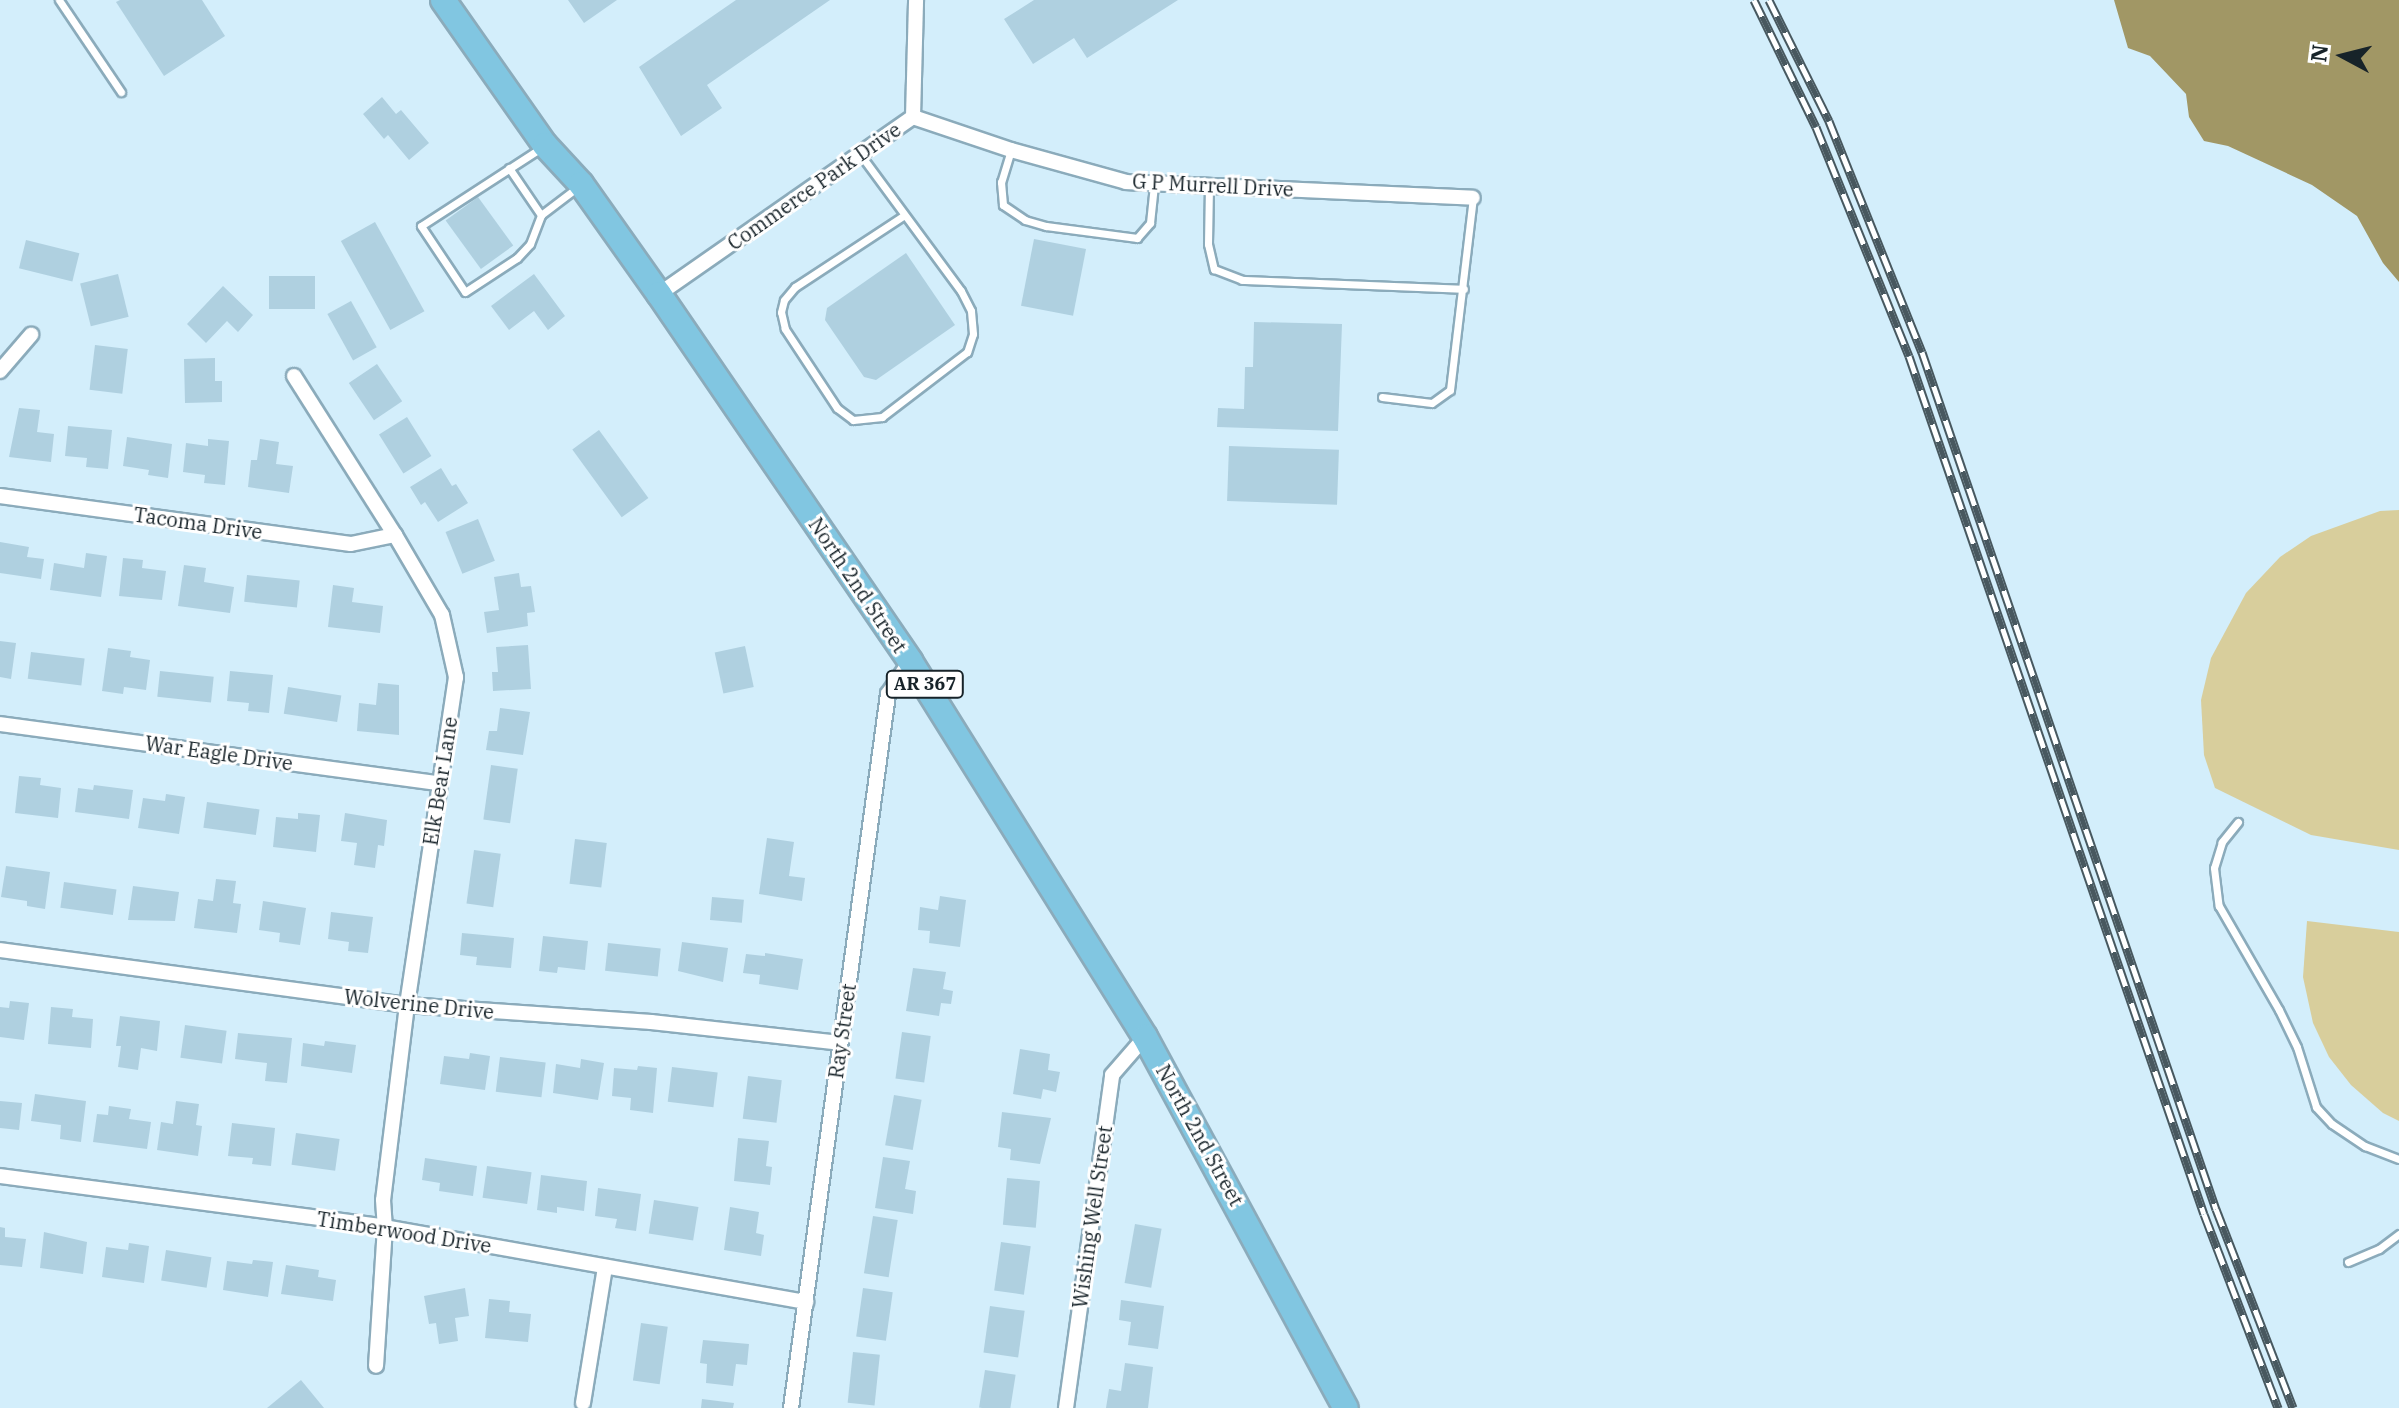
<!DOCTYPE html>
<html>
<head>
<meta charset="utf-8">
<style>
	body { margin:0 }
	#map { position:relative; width:2399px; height:1408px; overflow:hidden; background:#d3eefb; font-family:"IBM Plex Serif",serif }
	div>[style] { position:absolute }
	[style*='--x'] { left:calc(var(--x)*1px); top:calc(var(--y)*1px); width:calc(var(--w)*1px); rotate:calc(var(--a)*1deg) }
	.green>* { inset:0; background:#d8ce9c }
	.water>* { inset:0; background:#a19765 }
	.building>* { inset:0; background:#afd0e0; transform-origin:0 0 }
	.roads { filter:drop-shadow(2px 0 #8babbb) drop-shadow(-2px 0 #8babbb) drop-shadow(0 2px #8babbb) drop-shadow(0 -2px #8babbb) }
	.lane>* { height:7px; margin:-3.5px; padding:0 3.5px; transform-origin:3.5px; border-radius:3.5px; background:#fff }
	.street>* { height:14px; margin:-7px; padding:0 7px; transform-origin:7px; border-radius:7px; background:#fff }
	.primary>* { height:24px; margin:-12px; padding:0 12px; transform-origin:12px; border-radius:12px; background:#81c6e1 }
	.rail>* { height:9px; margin-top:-4.5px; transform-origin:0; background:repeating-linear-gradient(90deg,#fff 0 18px,#48585f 0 36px); box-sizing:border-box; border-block:2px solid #48585f }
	span { translate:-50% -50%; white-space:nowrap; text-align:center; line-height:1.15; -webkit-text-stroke:6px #fff; paint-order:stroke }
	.shield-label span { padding:2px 6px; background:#fff; border:2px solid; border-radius:6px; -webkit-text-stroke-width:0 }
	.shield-label { font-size:18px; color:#172329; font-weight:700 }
	.street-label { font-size:20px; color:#172329 }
	.north { position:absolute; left:2303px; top:16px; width:80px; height:80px; -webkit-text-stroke:6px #fff; paint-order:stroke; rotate:277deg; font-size:22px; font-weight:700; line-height:32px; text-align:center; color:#172329 }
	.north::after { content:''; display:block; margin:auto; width:28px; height:36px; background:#172329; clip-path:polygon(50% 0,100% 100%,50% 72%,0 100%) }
</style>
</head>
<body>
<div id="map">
	<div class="green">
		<i style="clip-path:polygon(2399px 510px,2399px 850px,2311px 835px,2215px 788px,2204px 755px,2201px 700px,2211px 658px,2246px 593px,2280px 557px,2311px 536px,2380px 511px)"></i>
		<i style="clip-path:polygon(2307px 921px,2399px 932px,2399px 1121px,2383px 1113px,2351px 1085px,2329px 1057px,2313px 1023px,2303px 977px)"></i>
	</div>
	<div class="water">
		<i style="clip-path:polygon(2114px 0,2399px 0,2399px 282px,2383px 263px,2357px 216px,2312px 185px,2228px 146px,2204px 141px,2189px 117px,2186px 94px,2150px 56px,2128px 48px)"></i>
	</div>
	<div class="building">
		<i style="clip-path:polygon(120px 0,202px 0,225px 36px,164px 76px,116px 2px)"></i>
		<i style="clip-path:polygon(568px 0,617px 0,584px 23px)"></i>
		<i style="clip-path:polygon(736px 0,830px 0,707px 85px,722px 108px,681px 136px,639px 67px)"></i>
		<i style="clip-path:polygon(1034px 0,1178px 0,1087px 58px,1074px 38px,1033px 64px,1004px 19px)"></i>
		<i style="clip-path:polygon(382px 97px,396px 114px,401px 110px,429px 143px,409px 160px,388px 135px,384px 139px,363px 114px)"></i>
		<i style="left:478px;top:197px;width:60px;height:40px;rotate:54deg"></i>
		<i style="left:375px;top:222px;width:102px;height:39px;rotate:61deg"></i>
		<i style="left:1034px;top:239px;width:53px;height:68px;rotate:11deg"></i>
		<i style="left:26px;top:240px;width:55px;height:29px;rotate:14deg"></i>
		<i style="clip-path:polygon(906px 253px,955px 325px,876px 380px,864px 377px,825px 320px,827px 308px)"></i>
		<i style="left:118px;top:274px;width:44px;height:39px;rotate:76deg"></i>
		<i style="clip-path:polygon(534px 274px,565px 316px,548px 330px,534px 311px,509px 330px,491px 306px)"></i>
		<i style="left:269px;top:276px;width:46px;height:33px"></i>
		<i style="clip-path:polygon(223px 286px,253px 315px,238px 332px,227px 321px,206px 343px,187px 324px)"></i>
		<i style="left:351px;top:301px;width:53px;height:27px;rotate:61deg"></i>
		<i style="clip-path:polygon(1254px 322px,1342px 324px,1338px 431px,1217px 427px,1218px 408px,1244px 409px,1245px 367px,1253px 367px)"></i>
		<i style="left:95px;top:345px;width:33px;height:45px;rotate:7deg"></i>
		<i style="clip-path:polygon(215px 358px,215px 381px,222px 381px,222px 402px,185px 403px,184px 359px)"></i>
		<i style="left:377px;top:364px;width:45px;height:34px;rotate:56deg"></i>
		<i style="clip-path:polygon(19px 408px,40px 410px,37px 432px,54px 434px,51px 462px,9px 457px)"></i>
		<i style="left:407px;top:417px;width:46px;height:33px;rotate:58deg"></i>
		<i style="clip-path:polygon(68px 426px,112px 430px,108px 469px,86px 467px,87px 458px,65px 456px)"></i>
		<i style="left:599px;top:430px;width:84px;height:33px;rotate:54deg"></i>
		<i style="clip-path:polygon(127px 437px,172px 444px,168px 478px,148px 475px,149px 470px,123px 466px)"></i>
		<i style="clip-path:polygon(208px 439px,229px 441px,225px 485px,204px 483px,205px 475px,183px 472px,186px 443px,208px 446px)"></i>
		<i style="clip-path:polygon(260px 439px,279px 442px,276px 464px,293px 466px,289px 493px,248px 487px,251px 460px,257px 460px)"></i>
		<i style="left:1229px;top:446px;width:110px;height:55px;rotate:2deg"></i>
		<i style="clip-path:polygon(441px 468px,452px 486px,456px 484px,468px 503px,438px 522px,425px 502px,421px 505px,410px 487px)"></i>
		<i style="left:478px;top:519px;width:45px;height:35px;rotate:68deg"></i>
		<i style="clip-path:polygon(0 542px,29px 547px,27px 557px,44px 559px,41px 579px,0 573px)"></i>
		<i style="clip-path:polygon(86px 553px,107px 556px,101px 597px,50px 590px,54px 563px,84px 568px)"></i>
		<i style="clip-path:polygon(123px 558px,143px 560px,142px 568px,166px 571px,162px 600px,119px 596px)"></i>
		<i style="clip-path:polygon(184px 565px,206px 568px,204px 582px,234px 587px,230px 613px,178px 606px)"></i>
		<i style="clip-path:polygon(519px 573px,521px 587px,531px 586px,535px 612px,527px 613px,528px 626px,487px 633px,484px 612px,499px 610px,494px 577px)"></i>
		<i style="left:247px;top:575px;width:53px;height:27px;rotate:6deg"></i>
		<i style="clip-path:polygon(333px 585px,354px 588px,352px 602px,383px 606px,380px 633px,328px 627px)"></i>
		<i style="clip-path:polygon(0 641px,16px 643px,11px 679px,0 677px)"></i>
		<i style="clip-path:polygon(528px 645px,531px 689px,493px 691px,492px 672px,498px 672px,496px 647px)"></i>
		<i style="left:745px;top:646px;width:42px;height:31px;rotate:78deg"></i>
		<i style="clip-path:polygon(108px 648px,131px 651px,130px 657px,150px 660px,146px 690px,124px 687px,123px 694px,102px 691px)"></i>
		<i style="left:31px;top:652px;width:54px;height:27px;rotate:7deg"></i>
		<i style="left:160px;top:671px;width:54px;height:26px;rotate:6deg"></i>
		<i style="clip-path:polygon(230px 671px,273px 675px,269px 713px,248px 711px,249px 703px,227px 701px)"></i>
		<i style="clip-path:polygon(378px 683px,399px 685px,399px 735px,357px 731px,359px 703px,376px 705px)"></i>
		<i style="left:288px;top:687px;width:54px;height:27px;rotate:9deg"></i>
		<i style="clip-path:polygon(500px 708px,530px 712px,523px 755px,486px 750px,489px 731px,497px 731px)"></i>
		<i style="left:491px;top:765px;width:27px;height:55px;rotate:8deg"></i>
		<i style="clip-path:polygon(19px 776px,41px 778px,40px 785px,61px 788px,58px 818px,15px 813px)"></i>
		<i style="clip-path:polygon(94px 785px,133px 790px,129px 819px,75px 812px,78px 788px,93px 790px)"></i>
		<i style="clip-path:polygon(166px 794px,185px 797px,179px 834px,138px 828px,143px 798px,165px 801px)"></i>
		<i style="left:207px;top:802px;width:53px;height:26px;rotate:8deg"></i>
		<i style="clip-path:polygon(298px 813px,320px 815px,316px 852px,273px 847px,276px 817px,298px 819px)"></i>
		<i style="clip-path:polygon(345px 813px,387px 820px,384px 846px,378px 845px,375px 868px,354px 865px,357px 843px,341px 841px)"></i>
		<i style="clip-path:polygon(767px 838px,794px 842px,789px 876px,805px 878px,802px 901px,759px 894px)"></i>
		<i style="left:575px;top:839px;width:32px;height:45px;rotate:7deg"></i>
		<i style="left:474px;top:850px;width:27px;height:54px;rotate:8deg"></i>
		<i style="clip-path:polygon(6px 866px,50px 872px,45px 909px,27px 906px,27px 901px,1px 897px)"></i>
		<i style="clip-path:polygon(216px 879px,236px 881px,233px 903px,241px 904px,237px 933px,194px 928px,198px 899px,213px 901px)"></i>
		<i style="left:64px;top:882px;width:53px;height:26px;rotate:8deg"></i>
		<i style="clip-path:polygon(133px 886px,179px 892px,175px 921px,128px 920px)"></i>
		<i style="clip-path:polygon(940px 896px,966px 900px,960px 947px,929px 943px,930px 931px,918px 930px,920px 907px,938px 910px)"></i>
		<i style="left:712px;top:897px;width:32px;height:23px;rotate:5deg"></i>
		<i style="clip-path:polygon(263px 901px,306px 908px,300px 945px,279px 942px,280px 933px,259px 930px)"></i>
		<i style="clip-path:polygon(331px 912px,373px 917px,368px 953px,348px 951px,349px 942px,328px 939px)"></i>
		<i style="clip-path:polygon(462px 933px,514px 938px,511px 968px,476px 965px,477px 957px,460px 955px)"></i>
		<i style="clip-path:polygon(543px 936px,588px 941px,585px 970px,558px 967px,557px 973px,539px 971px)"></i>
		<i style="clip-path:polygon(682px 942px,728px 948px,723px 982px,678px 971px)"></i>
		<i style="left:608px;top:943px;width:53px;height:28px;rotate:6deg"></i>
		<i style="clip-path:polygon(765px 953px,803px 959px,798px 990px,759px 984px,760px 975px,743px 973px,746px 954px,765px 956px)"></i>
		<i style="clip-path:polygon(913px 968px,946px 972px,943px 989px,953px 991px,951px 1004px,941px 1003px,939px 1016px,906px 1011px)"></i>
		<i style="clip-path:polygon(10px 1001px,29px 1003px,24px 1040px,0 1037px,0 1007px,9px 1008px)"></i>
		<i style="clip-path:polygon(51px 1007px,73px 1009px,72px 1017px,93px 1019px,91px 1048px,48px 1044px)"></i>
		<i style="clip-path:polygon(120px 1016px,160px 1021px,157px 1051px,141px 1048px,138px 1070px,118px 1067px,121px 1046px,116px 1046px)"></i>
		<i style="left:185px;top:1025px;width:42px;height:33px;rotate:8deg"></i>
		<i style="left:902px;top:1032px;width:29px;height:47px;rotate:8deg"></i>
		<i style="clip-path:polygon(238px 1033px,292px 1038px,287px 1083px,265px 1081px,267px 1063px,235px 1059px)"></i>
		<i style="clip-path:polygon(325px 1041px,356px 1045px,352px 1073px,301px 1066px,303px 1043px,324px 1046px)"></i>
		<i style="clip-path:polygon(1020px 1049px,1050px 1054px,1048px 1070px,1060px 1072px,1056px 1092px,1043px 1089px,1041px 1099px,1013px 1094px)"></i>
		<i style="clip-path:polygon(470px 1053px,490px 1056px,485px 1090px,440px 1084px,444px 1056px,469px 1059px)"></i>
		<i style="left:500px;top:1057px;width:46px;height:35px;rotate:7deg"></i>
		<i style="clip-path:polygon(581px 1059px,604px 1063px,598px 1100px,553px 1093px,556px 1064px,580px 1068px)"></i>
		<i style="clip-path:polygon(638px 1066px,657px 1068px,653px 1113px,630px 1110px,631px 1098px,612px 1096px,614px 1068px,637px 1070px)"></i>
		<i style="left:672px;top:1067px;width:46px;height:35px;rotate:7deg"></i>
		<i style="left:748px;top:1076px;width:34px;height:43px;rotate:7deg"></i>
		<i style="clip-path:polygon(35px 1094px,86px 1101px,81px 1142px,60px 1139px,61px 1125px,31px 1121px)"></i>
		<i style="left:894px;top:1095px;width:28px;height:51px;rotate:10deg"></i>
		<i style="clip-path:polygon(0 1101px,22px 1103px,19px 1130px,0 1128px)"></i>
		<i style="clip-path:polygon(176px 1101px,199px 1104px,196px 1125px,202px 1126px,198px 1156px,157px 1150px,161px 1122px,173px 1124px)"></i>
		<i style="clip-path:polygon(109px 1106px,131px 1109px,129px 1119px,151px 1122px,147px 1149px,93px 1142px,97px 1114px,108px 1115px)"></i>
		<i style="clip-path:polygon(1002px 1112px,1051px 1118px,1040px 1164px,1010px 1160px,1011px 1149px,998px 1147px)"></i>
		<i style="clip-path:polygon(232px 1123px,275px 1128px,271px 1166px,252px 1164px,253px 1158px,228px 1156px)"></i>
		<i style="left:296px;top:1133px;width:44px;height:32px;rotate:8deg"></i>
		<i style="clip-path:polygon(738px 1138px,769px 1141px,766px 1166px,772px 1167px,770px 1185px,734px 1181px)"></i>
		<i style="clip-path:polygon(883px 1157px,910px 1161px,905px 1189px,916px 1191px,913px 1214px,875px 1208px)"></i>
		<i style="clip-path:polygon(425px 1158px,477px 1166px,473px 1196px,439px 1191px,440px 1183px,422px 1180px)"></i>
		<i style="left:487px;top:1166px;width:45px;height:32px;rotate:8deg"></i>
		<i style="clip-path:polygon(541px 1175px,587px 1181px,584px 1211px,557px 1207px,557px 1213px,537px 1210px)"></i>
		<i style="left:1007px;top:1178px;width:33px;height:47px;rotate:5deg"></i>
		<i style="clip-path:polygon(598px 1188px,641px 1194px,636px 1231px,615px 1228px,617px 1219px,595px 1216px)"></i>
		<i style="left:654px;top:1200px;width:45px;height:34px;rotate:9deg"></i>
		<i style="clip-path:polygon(730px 1207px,759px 1212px,756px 1233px,764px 1235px,761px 1256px,724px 1250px)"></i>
		<i style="left:873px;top:1216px;width:25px;height:58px;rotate:9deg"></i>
		<i style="left:1135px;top:1224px;width:27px;height:60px;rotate:10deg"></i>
		<i style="clip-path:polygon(0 1227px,5px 1228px,5px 1237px,26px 1239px,22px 1267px,0 1265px)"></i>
		<i style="clip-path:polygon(44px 1232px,87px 1242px,83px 1274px,40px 1268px)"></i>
		<i style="left:1001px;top:1242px;width:30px;height:49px;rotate:8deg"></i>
		<i style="clip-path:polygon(129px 1243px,149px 1246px,144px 1283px,102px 1277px,106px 1247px,128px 1250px)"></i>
		<i style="left:166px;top:1250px;width:46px;height:31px;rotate:9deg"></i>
		<i style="clip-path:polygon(253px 1260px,273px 1262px,268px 1297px,223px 1290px,227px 1261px,252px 1264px)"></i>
		<i style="clip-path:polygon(286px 1265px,319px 1270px,318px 1277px,336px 1280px,333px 1301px,281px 1294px)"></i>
		<i style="clip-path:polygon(465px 1288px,469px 1316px,455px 1318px,458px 1341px,439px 1344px,436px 1323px,429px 1324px,424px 1296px)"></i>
		<i style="left:863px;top:1288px;width:30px;height:49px;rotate:8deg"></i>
		<i style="clip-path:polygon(489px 1299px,510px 1301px,509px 1312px,531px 1314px,528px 1342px,485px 1338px)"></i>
		<i style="clip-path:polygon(1121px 1300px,1164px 1306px,1158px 1349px,1128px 1345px,1131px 1322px,1119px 1320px)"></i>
		<i style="left:990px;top:1306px;width:35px;height:47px;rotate:8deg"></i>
		<i style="left:641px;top:1323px;width:27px;height:58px;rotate:8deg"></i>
		<i style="clip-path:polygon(703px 1340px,749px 1344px,747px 1365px,736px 1364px,733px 1386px,706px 1383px,707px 1364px,700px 1363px)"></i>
		<i style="left:853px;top:1352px;width:27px;height:51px;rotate:6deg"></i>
		<i style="clip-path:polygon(1125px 1363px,1153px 1367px,1148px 1408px,1106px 1408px,1109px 1389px,1121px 1391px)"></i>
		<i style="left:985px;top:1370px;width:31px;height:38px;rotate:9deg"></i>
		<i style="clip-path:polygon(301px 1380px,324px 1408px,267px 1408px)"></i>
		<i style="clip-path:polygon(702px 1399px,734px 1403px,733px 1408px,701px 1408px)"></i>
	</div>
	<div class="roads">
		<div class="lane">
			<i style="--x:59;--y:0;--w:111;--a:56"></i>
			<i style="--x:541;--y:148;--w:143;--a:147"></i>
			<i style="--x:421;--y:226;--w:79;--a:56.3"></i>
			<i style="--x:465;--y:292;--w:62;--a:-33.2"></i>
			<i style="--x:517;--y:258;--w:19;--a:-47"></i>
			<i style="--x:530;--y:244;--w:31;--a:-69"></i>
			<i style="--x:541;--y:215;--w:48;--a:-37.3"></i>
			<i style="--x:1011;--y:150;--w:34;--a:107"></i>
			<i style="--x:1001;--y:182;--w:23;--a:85"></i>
			<i style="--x:1003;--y:205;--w:27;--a:34"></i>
			<i style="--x:1025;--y:220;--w:22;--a:16"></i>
			<i style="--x:1046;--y:226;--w:92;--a:7.5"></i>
			<i style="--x:1137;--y:238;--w:20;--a:-49"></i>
			<i style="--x:1150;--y:223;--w:38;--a:-84"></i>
			<i style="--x:860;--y:154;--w:170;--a:53.6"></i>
			<i style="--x:961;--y:291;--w:22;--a:63"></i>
			<i style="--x:971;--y:311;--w:23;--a:85"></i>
			<i style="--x:973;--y:334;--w:19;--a:108"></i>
			<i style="--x:967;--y:352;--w:107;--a:142.6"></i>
			<i style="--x:882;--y:417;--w:29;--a:174"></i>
			<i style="--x:853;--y:420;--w:20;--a:-143"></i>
			<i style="--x:837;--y:408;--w:95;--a:-123.4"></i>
			<i style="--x:785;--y:329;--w:17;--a:-103"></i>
			<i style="--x:781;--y:312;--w:12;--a:-76"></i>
			<i style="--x:784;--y:300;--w:17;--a:-50"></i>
			<i style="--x:795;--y:287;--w:129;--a:-33.3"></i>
			<i style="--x:509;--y:168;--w:57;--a:55.8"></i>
			<i style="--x:1209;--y:186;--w:58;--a:91"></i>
			<i style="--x:1208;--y:244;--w:26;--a:77"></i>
			<i style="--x:1214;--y:269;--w:30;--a:21"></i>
			<i style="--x:1242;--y:280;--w:222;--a:2.3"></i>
			<i style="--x:1382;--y:397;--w:50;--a:6.8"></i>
			<i style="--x:1432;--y:403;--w:22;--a:-36"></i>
			<i style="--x:1450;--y:390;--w:193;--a:-83.2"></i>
			<i style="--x:2238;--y:822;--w:26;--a:129"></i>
			<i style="--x:2222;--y:842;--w:27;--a:107"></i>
			<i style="--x:2214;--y:868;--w:38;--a:83"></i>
			<i style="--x:2219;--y:906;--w:120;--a:60"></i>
			<i style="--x:2279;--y:1010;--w:41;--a:64.1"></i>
			<i style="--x:2297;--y:1047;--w:63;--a:72.4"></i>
			<i style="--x:2316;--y:1107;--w:23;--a:47"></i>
			<i style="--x:2332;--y:1124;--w:40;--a:34"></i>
			<i style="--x:2365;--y:1146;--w:36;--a:21"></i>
			<i style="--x:2348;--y:1262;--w:34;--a:-23"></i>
			<i style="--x:2379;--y:1249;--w:25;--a:-37"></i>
		</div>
		<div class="street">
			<i style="--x:913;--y:117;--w:103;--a:18.6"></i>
			<i style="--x:1011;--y:150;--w:119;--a:15.5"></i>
			<i style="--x:1126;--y:182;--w:347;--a:2.6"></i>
			<i style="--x:659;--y:294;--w:310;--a:-34.9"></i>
			<i style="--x:913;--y:117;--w:117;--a:-88.5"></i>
			<i style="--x:0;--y:371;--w:48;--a:-49.3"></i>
			<i style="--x:294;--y:376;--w:188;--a:57.6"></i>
			<i style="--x:395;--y:535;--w:93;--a:59.6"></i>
			<i style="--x:442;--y:615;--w:64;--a:77.3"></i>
			<i style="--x:456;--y:677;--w:332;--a:98.5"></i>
			<i style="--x:407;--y:1005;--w:196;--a:97"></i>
			<i style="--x:383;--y:1200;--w:27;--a:86"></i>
			<i style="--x:385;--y:1227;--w:139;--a:93.7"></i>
			<i style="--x:0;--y:496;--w:354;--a:7.8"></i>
			<i style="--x:351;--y:544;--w:45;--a:-11.6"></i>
			<i style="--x:0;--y:724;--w:442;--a:7.7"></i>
			<i style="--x:0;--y:950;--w:411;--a:7.7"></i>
			<i style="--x:407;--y:1005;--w:245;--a:4"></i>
			<i style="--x:651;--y:1022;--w:190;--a:6.3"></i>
			<i style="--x:0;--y:1176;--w:388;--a:7.5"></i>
			<i style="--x:385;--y:1227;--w:428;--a:10.1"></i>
			<i style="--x:583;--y:1403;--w:138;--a:-80.8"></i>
			<i style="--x:791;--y:1408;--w:721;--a:-82.26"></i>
			<i style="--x:888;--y:694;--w:40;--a:-56"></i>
			<i style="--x:1066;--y:1408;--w:336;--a:-82.1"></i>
			<i style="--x:1112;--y:1075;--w:50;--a:-49"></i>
		</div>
		<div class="primary">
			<i style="--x:443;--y:0;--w:177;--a:54.9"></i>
			<i style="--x:545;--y:145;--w:53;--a:47.3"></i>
			<i style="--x:581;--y:184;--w:135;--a:54.7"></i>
			<i style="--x:659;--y:294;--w:445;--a:55.6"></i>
			<i style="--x:910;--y:661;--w:443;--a:58"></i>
			<i style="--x:1145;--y:1037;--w:422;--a:61.6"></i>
		</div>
	</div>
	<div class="rail">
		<i style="--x:1754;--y:0;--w:141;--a:64"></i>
		<i style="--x:1816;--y:127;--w:247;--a:67.9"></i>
		<i style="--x:1909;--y:356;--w:907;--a:71.03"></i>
		<i style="--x:2204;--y:1214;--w:208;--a:69.1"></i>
		<i style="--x:1769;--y:0;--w:135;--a:63.6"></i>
		<i style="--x:1829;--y:121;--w:249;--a:68.1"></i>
		<i style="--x:1922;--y:352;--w:906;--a:71.07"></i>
		<i style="--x:2216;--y:1209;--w:213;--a:68.8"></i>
	</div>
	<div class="shield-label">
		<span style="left:925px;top:684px">AR 367</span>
	</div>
	<div class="street-label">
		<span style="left:1213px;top:185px;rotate:3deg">G P Murrell Drive</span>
		<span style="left:814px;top:186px;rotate:-35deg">Commerce Park Drive</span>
		<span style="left:198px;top:523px;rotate:8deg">Tacoma Drive</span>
		<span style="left:858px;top:585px;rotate:56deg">North 2nd Street</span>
		<span style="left:219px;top:753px;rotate:8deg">War Eagle Drive</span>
		<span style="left:440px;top:781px;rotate:-81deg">Elk Bear Lane</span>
		<span style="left:419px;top:1004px;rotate:6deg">Wolverine Drive</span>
		<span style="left:842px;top:1031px;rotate:-82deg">Ray Street</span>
		<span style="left:1200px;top:1135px;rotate:61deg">North 2nd Street</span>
		<span style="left:1092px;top:1217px;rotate:-82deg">Wishing Well Street</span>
		<span style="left:404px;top:1232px;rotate:9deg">Timberwood Drive</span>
	</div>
	<div class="north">N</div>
</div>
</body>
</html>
